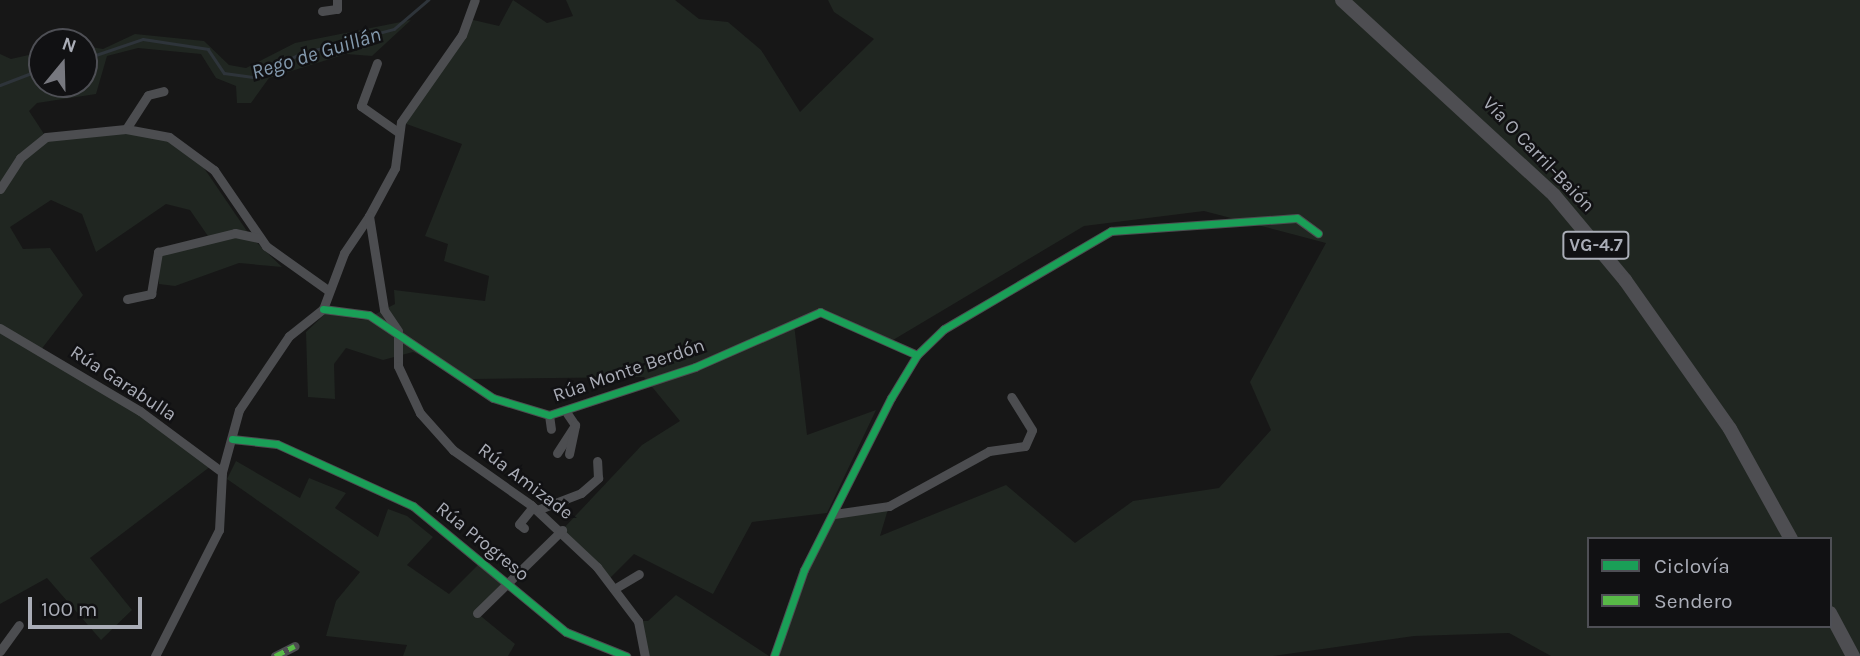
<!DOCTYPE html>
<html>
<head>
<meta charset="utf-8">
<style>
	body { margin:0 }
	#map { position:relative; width:1860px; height:656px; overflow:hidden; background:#171717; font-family:Karla,sans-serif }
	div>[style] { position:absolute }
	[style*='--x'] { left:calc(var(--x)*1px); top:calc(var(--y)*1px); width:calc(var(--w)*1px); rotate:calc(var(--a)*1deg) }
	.green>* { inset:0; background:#202621 }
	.stream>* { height:2.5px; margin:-1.25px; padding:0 1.25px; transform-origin:1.25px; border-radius:1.25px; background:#2e343a }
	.minor>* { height:9px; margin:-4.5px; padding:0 4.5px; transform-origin:4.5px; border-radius:4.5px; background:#4c4d50 }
	.trunk>* { height:14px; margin:-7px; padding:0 7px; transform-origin:7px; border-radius:7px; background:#4e4e52 }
	.quiet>* { height:5px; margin-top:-2.5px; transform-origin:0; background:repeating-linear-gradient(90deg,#58b947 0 10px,transparent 0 15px) }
	.cycleway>* { height:7px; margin:-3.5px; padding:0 3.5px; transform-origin:3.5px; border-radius:3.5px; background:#1a9f57 }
	span { translate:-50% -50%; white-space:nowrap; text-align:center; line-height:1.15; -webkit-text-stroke:5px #111113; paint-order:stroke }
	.shield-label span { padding:2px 5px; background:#111113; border:2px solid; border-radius:5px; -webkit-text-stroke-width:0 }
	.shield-label { font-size:18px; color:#aaadb7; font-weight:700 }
	.street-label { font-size:19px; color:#aaadb7 }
	.water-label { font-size:21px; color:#849aae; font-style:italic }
	.legend { position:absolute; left:1587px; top:537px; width:245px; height:91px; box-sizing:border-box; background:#111113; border:2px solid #4e4f55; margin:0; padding:9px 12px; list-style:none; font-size:21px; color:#aaadb7 }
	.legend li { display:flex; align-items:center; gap:14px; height:35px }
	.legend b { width:35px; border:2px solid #4e4f55 }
	.north { position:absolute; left:28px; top:28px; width:70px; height:70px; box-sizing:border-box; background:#111113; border:2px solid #4e4f55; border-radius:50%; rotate:19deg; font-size:19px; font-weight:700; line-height:28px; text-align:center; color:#aaadb7 }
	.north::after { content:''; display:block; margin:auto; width:24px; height:32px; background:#77787f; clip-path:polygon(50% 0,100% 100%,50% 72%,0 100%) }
	.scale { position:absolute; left:28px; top:597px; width:114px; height:32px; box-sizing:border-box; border:4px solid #aaadb7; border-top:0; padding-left:9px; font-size:21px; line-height:24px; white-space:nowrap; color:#aaadb7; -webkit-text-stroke:5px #111113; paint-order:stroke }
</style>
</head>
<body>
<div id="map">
	<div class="green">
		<i style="clip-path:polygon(evenodd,513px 0,547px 23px,573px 16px,566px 0,675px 0,699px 19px,728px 22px,761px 50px,800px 112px,874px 39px,834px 12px,828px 0,1860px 0,1860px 656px,1551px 656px,1509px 633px,1414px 636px,1273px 656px,774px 656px,804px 570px,834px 514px,889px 506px,880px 536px,1006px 485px,1075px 543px,1133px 501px,1219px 488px,1271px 430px,1250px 382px,1326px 243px,1204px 211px,1084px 226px,893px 340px,820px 312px,794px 324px,807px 435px,876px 410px,827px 513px,752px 522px,713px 594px,634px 554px,607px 581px,562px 530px,642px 445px,680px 421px,644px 377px,472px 379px,413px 352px,383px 360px,346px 348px,334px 364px,335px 399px,308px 397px,306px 332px,325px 314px,364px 320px,395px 304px,394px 290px,485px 301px,489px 276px,444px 261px,448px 244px,425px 236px,462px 144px,401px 122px,469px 19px,499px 26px,513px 0,1589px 539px,1830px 539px,1830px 626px,1589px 626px,1589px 539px)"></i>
		<i style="clip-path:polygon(411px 20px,372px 56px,346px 54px,269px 78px,251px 103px,237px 103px,236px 86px,216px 78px,201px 54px,138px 48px,107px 56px,96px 94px,37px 103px,29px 111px,46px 137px,118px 129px,169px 137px,191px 149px,251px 237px,282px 267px,239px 263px,175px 286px,159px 284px,158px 252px,210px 239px,190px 210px,166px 204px,96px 252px,82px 214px,51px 200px,10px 227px,23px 249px,50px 248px,83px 295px,40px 351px,140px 411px,211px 466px,90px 558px,132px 610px,101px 640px,47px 578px,0 604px,0 54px,11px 59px,42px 52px,42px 84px,84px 84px,84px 46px,103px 49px,135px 34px,204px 41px,229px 65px,246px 68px,295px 43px)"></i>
		<i style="clip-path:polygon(236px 461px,300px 498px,309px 478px,346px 493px,335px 508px,378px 537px,388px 509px,407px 516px,433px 537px,407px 565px,449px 594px,478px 565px,503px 586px,477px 613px,515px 644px,508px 656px,403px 656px,407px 645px,326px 636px,336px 601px,360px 572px,227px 479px)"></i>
		<i style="clip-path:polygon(676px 595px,769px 656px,645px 656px,638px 621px,648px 621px)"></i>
	</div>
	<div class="stream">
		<i style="--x:84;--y:59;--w:62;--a:-18.7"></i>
		<i style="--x:143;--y:39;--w:66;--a:8.7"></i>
		<i style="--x:208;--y:49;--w:29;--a:56"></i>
		<i style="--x:224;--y:73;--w:29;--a:8"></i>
		<i style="--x:253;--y:77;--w:52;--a:-26.1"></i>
		<i style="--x:300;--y:54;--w:97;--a:-14.9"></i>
		<i style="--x:394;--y:29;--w:45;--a:-40.5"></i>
		<i style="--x:0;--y:85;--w:45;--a:-20.9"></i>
	</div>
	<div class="minor">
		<i style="--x:322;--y:11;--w:15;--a:-8"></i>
		<i style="--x:337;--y:9;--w:9;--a:-90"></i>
		<i style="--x:377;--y:63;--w:46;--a:110.4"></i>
		<i style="--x:361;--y:106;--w:45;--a:35.1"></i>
		<i style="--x:126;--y:129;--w:40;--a:-57.1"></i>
		<i style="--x:148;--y:95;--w:16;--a:-14"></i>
		<i style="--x:0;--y:189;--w:37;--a:-57"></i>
		<i style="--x:20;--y:158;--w:33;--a:-39"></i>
		<i style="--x:46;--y:137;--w:80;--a:-5.7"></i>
		<i style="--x:126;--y:129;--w:44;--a:10.5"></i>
		<i style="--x:169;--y:137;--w:56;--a:36.3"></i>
		<i style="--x:214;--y:170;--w:92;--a:55.6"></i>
		<i style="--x:266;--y:246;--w:77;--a:35.5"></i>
		<i style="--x:369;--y:216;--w:55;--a:-61.6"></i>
		<i style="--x:395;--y:168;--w:46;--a:-82.6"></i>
		<i style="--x:401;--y:122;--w:106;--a:-55"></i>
		<i style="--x:462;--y:35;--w:37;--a:-70"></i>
		<i style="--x:127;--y:299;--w:25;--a:-12"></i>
		<i style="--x:151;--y:294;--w:43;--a:-80.5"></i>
		<i style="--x:158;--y:252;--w:79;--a:-13.9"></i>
		<i style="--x:235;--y:233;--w:24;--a:12"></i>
		<i style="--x:323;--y:309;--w:46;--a:7.4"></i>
		<i style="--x:369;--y:315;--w:149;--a:33.8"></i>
		<i style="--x:493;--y:398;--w:59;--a:16.9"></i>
		<i style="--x:549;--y:415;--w:154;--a:-18.2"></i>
		<i style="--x:695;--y:367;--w:137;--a:-23.7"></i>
		<i style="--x:820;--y:312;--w:106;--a:23.9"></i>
		<i style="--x:323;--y:309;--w:60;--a:-69.4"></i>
		<i style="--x:344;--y:253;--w:45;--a:-56"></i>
		<i style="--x:369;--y:216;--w:95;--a:80.9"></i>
		<i style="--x:384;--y:310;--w:25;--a:56"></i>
		<i style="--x:0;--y:328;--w:163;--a:30.7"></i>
		<i style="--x:140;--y:411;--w:102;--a:36.6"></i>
		<i style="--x:398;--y:332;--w:34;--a:90"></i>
		<i style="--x:398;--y:366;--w:52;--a:64.9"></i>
		<i style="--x:420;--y:413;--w:50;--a:48.3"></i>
		<i style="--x:453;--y:450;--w:95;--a:35.2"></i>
		<i style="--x:531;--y:505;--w:91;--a:43.2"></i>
		<i style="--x:597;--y:567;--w:68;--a:52.8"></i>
		<i style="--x:638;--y:621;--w:36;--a:79"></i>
		<i style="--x:549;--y:415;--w:14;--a:82"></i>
		<i style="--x:232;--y:439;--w:45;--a:6.3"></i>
		<i style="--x:277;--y:444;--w:149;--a:24.5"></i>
		<i style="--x:413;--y:506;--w:198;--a:39.5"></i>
		<i style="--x:566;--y:632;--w:65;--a:21.8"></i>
		<i style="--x:557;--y:453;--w:33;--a:-57"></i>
		<i style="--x:575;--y:425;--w:14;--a:-124"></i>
		<i style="--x:569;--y:454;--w:30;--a:-78"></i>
		<i style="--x:537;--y:510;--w:47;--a:-21.1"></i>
		<i style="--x:581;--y:493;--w:23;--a:-41"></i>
		<i style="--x:598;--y:478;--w:17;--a:-93"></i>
		<i style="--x:834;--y:514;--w:56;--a:-8.3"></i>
		<i style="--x:889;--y:506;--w:114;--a:-28.8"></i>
		<i style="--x:989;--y:451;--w:36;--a:-8"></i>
		<i style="--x:1025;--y:446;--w:17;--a:-66"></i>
		<i style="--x:1032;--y:430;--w:39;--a:-122"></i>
		<i style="--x:524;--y:528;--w:6;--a:-141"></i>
		<i style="--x:519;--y:524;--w:22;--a:-51"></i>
		<i style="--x:614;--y:589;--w:29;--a:-31"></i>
		<i style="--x:477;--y:613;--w:119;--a:-44.3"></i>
		<i style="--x:0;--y:651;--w:32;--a:-54"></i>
		<i style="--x:155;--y:656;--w:141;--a:-63.1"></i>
		<i style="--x:219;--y:530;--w:58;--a:-87"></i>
		<i style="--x:222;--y:472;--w:64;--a:-74.7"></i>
		<i style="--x:239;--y:410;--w:89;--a:-56"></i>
		<i style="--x:289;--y:336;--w:43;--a:-38.5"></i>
		<i style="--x:275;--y:656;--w:22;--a:-27"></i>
		<i style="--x:774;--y:656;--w:91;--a:-70.8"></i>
		<i style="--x:804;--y:570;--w:193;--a:-63.2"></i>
		<i style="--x:891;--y:398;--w:50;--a:-58.8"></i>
		<i style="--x:917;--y:355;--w:37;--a:-44"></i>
		<i style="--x:944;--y:329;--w:194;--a:-30.4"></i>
		<i style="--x:1111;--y:231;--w:186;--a:-4"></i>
		<i style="--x:1297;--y:218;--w:26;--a:36"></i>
	</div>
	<div class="trunk">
		<i style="--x:1342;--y:0;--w:288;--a:42.6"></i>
		<i style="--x:1554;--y:195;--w:111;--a:50.1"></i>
		<i style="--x:1625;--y:280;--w:182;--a:54.8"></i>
		<i style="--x:1730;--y:429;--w:126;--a:61"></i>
		<i style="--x:1830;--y:613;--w:49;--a:61.9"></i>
	</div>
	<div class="quiet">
		<i style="--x:275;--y:656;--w:22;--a:-27"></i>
	</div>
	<div class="cycleway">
		<i style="--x:323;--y:309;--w:46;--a:7.4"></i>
		<i style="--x:369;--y:315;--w:149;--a:33.8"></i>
		<i style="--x:493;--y:398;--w:59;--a:16.9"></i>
		<i style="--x:549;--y:415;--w:154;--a:-18.2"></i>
		<i style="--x:695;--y:367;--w:137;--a:-23.7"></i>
		<i style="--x:820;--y:312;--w:106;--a:23.9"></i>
		<i style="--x:232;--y:439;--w:45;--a:6.3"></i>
		<i style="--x:277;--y:444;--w:149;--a:24.5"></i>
		<i style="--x:413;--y:506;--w:198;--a:39.5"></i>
		<i style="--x:566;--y:632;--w:65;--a:21.8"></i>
		<i style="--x:774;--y:656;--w:91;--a:-70.8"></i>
		<i style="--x:804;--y:570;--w:193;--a:-63.2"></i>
		<i style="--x:891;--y:398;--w:50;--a:-58.8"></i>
		<i style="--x:917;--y:355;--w:37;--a:-44"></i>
		<i style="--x:944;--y:329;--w:194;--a:-30.4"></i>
		<i style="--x:1111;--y:231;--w:186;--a:-4"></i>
		<i style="--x:1297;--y:218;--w:26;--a:36"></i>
	</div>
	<div class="shield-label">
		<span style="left:1596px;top:245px">VG-4.7</span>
	</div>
	<div class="street-label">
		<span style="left:1538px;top:155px;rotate:46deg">Vía O Carril-Baión</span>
		<span style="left:629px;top:371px;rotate:-19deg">Rúa Monte Berdón</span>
		<span style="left:123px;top:384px;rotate:33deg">Rúa Garabulla</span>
		<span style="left:525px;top:482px;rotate:37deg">Rúa Amizade</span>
		<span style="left:482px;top:542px;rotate:39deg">Rúa Progreso</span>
	</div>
	<div class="water-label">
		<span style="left:316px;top:53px;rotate:-17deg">Rego de Guillán</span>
	</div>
	<ul class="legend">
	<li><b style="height:9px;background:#1a9f57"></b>Ciclovía</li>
	<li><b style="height:9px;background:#58b947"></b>Sendero</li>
	</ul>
	<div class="north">N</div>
	<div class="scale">100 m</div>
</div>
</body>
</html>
